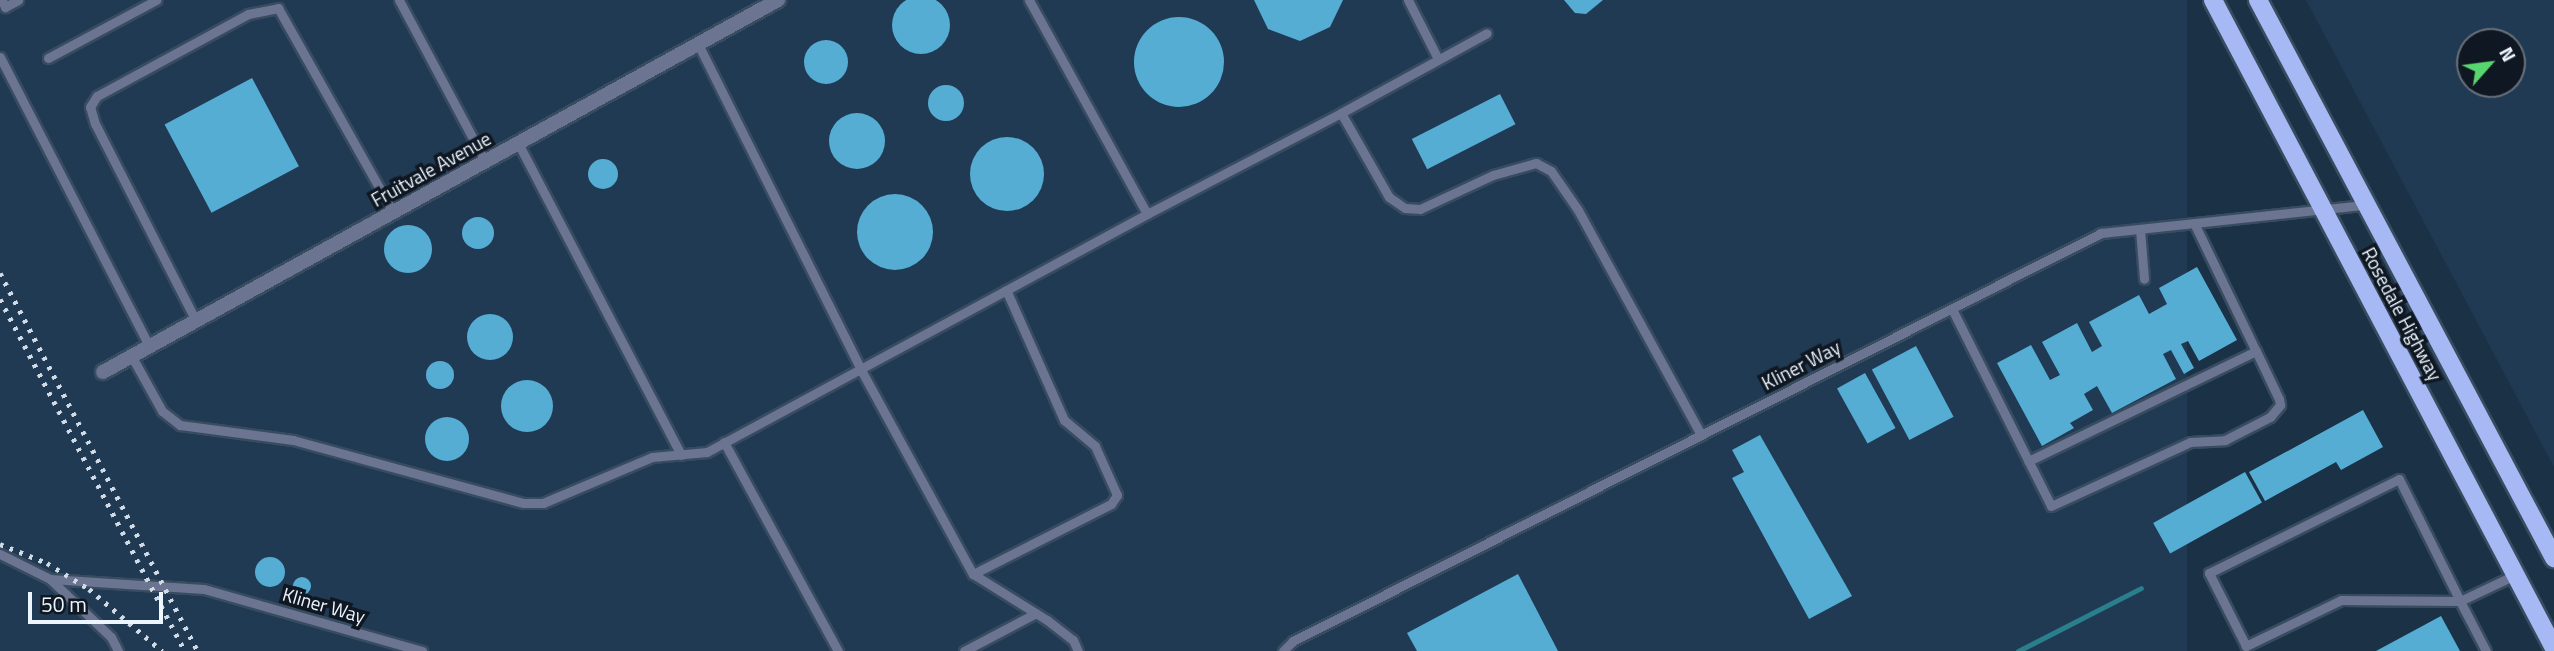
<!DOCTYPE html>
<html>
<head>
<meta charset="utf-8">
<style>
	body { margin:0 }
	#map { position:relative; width:2554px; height:651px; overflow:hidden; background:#1b3146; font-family:"Titillium Web",sans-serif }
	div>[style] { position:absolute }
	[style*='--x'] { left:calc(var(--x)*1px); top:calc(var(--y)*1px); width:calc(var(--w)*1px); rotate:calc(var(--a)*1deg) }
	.built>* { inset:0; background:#203a54; transform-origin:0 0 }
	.stream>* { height:5px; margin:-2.5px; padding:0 2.5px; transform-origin:2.5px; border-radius:2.5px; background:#297f8c }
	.building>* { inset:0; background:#55add4; transform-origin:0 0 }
	.round { border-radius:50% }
	.roads { filter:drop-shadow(2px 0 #384c60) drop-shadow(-2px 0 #384c60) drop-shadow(0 2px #384c60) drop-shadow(0 -2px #384c60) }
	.lane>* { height:9px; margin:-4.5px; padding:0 4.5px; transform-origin:4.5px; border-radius:4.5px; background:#6b7491 }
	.street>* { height:14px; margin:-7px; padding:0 7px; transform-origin:7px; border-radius:7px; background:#6b7491 }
	.primary>* { height:18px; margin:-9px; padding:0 9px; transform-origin:9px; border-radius:9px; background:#a7b9f4 }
	.rail>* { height:5px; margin-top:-2.5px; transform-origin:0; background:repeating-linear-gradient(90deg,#d1dbe6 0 3.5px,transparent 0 10.5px) }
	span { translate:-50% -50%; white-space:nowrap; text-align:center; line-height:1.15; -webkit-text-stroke:7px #0f1822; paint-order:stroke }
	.street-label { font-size:19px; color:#edf5fe }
	.north { position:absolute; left:2456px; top:28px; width:70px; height:70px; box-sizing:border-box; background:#0f1822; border:2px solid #68707a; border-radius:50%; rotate:62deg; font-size:19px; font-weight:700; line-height:28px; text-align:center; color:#edf5fe }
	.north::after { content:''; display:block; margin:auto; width:24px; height:32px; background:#59d56f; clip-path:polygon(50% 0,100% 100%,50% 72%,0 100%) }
	.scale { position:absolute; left:28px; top:592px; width:135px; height:32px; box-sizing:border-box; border:4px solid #edf5fe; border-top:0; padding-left:9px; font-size:21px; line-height:24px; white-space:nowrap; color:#edf5fe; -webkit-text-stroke:5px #0f1822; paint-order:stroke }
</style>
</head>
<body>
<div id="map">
	<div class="built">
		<i style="left:0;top:0;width:2187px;height:651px"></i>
		<i style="clip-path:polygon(evenodd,2306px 0,2554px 0,2554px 467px,2306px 0,2512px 42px,2512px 84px,2470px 84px,2470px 42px,2512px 42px)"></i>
	</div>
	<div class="stream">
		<i style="--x:2018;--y:651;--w:138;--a:-27.1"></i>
	</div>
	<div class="building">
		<i class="round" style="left:892px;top:-4px;width:58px;height:58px"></i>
		<i style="clip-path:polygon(1254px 0,1343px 0,1330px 27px,1300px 41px,1268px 29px)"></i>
		<i style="clip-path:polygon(1564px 0,1603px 0,1586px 14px,1575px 13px)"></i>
		<i class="round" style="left:1134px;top:17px;width:90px;height:90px"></i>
		<i class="round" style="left:804px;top:40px;width:44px;height:44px"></i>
		<i style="left:252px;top:78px;width:100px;height:99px;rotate:62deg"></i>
		<i class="round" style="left:928px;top:85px;width:36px;height:36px"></i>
		<i style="left:1500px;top:94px;width:34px;height:99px;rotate:63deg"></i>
		<i class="round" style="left:829px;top:113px;width:56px;height:56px"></i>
		<i class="round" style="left:970px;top:137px;width:74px;height:74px"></i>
		<i class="round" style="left:588px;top:159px;width:30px;height:30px"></i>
		<i class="round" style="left:857px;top:194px;width:76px;height:76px"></i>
		<i class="round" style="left:462px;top:217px;width:32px;height:32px"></i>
		<i class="round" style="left:384px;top:225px;width:48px;height:48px"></i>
		<i style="clip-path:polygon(2197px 267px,2237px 340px,2199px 361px,2188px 341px,2181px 344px,2194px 368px,2184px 374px,2171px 350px,2163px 354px,2176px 379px,2112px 413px,2097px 386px,2084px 394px,2093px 410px,2070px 423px,2074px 428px,2042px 446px,1997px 363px,2031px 345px,2050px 380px,2060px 375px,2042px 342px,2077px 323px,2092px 352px,2102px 346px,2089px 322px,2139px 295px,2149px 314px,2167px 304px,2159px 288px)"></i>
		<i class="round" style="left:467px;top:314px;width:46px;height:46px"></i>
		<i style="left:1916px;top:346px;width:80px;height:50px;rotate:62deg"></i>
		<i class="round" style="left:426px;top:361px;width:28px;height:28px"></i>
		<i style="left:1865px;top:373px;width:63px;height:32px;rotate:61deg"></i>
		<i class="round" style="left:501px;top:380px;width:52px;height:52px"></i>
		<i style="clip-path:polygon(2363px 410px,2383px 447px,2341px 470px,2336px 462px,2265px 501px,2249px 472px)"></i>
		<i class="round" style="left:425px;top:417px;width:44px;height:44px"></i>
		<i style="clip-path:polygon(1760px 435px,1852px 596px,1809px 619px,1732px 478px,1744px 472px,1732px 450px)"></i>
		<i style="left:2245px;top:472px;width:35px;height:105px;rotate:61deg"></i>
		<i class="round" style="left:255px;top:557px;width:30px;height:30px"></i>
		<i style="clip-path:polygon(1518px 574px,1558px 651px,1417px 651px,1407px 633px)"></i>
		<i class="round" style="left:293px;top:577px;width:18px;height:18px"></i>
		<i style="clip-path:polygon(2441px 616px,2460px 651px,2376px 651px)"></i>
	</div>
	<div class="roads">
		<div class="lane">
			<i style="--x:2;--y:0;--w:8;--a:67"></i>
			<i style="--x:5;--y:7;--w:15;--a:-28"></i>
			<i style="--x:399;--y:0;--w:183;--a:61.9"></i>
			<i style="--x:1029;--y:0;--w:244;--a:61.1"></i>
			<i style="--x:1147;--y:214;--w:219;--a:-27.5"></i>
			<i style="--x:1341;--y:113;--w:97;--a:60.3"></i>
			<i style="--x:1389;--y:197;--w:19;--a:35"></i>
			<i style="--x:1405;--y:208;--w:15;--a:4"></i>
			<i style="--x:1420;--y:209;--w:81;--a:-25"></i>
			<i style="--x:1493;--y:175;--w:45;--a:-15.6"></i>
			<i style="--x:1536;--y:163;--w:17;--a:28"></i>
			<i style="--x:1551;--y:171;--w:47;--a:55.3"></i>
			<i style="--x:1578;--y:210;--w:256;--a:61.3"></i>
			<i style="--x:1408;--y:0;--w:66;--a:63"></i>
			<i style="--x:698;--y:44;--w:362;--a:63.4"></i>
			<i style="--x:860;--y:368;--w:235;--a:61.3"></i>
			<i style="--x:973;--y:574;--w:87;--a:31.9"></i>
			<i style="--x:1047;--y:620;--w:33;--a:38"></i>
			<i style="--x:1073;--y:640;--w:12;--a:66"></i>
			<i style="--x:0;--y:57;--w:326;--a:62.7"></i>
			<i style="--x:48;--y:58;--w:123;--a:-28.2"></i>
			<i style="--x:1341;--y:113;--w:166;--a:-28.7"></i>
			<i style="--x:518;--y:143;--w:352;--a:62.4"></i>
			<i style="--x:2194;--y:223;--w:142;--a:64.2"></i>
			<i style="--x:2140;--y:229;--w:50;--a:85.4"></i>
			<i style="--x:1952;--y:309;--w:220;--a:63.3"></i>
			<i style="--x:2051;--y:506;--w:153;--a:-24.7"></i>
			<i style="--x:2190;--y:442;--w:35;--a:-3"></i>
			<i style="--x:2225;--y:440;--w:51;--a:-27.1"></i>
			<i style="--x:2270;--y:417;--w:16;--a:-50"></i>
			<i style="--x:2280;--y:405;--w:6;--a:-99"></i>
			<i style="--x:2279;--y:399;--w:53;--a:-115.6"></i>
			<i style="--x:2256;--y:351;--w:253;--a:154.2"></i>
			<i style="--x:196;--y:321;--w:221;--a:-117.1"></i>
			<i style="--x:95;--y:124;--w:18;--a:-106"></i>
			<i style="--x:90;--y:107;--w:13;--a:-58"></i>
			<i style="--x:97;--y:96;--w:172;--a:-28.5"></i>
			<i style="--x:248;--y:14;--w:31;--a:-11"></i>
			<i style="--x:278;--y:8;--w:234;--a:60.6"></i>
			<i style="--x:132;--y:357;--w:62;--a:60.9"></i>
			<i style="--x:162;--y:411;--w:23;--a:38"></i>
			<i style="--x:180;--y:425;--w:114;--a:7.6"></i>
			<i style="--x:293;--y:440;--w:239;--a:15.3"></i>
			<i style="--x:524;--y:503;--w:19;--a:0"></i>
			<i style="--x:543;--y:503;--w:118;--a:-22.9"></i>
			<i style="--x:652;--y:457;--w:55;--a:-5.2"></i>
			<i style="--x:707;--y:452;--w:500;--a:-28.41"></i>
			<i style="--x:724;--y:442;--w:238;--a:61.4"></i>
			<i style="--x:2399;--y:479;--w:136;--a:63.4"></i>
			<i style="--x:2460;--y:601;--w:119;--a:-179.5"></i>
			<i style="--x:2341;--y:600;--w:106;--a:154.2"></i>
			<i style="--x:2246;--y:646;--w:82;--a:-116.9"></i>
			<i style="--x:2209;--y:573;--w:212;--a:-26.3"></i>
			<i style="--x:0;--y:554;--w:56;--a:26.6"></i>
			<i style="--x:50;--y:579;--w:84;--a:43.6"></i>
			<i style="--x:111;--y:637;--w:16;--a:63"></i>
			<i style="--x:973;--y:574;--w:155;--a:-26.9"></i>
			<i style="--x:1111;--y:504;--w:11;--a:-56"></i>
			<i style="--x:1117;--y:495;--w:54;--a:-114.2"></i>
			<i style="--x:1095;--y:446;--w:40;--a:-140"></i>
			<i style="--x:1064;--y:420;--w:142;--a:-114"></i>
			<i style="--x:50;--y:579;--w:154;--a:3.7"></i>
			<i style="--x:204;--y:589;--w:227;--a:15.9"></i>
			<i style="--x:964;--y:651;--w:81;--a:-27.8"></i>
			<i style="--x:1283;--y:651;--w:14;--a:-45"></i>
			<i style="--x:1293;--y:641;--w:905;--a:-26.79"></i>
			<i style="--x:2101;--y:233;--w:265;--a:-6.1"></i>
			<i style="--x:2486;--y:651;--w:56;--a:-117.5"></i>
			<i style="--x:2460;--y:601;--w:61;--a:-25.3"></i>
		</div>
		<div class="street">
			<i style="--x:103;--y:372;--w:771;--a:-28.86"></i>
		</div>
		<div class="primary">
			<i style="--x:2213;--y:0;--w:732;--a:62.25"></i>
			<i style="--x:2258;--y:0;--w:632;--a:62.06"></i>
		</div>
	</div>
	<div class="rail">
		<i style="--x:0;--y:273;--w:427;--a:62.4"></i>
		<i style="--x:0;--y:299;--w:398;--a:62.3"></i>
		<i style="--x:0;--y:544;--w:51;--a:22"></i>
		<i style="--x:47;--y:563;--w:49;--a:31.8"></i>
		<i style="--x:89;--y:589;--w:96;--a:40.3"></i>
	</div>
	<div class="street-label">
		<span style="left:431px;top:169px;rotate:-29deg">Fruitvale Avenue</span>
		<span style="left:2402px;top:314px;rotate:62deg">Rosedale Highway</span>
		<span style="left:1801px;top:365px;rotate:-27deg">Kliner Way</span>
		<span style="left:324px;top:605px;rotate:16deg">Kliner Way</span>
	</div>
	<div class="north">N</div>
	<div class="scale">50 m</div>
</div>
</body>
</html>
